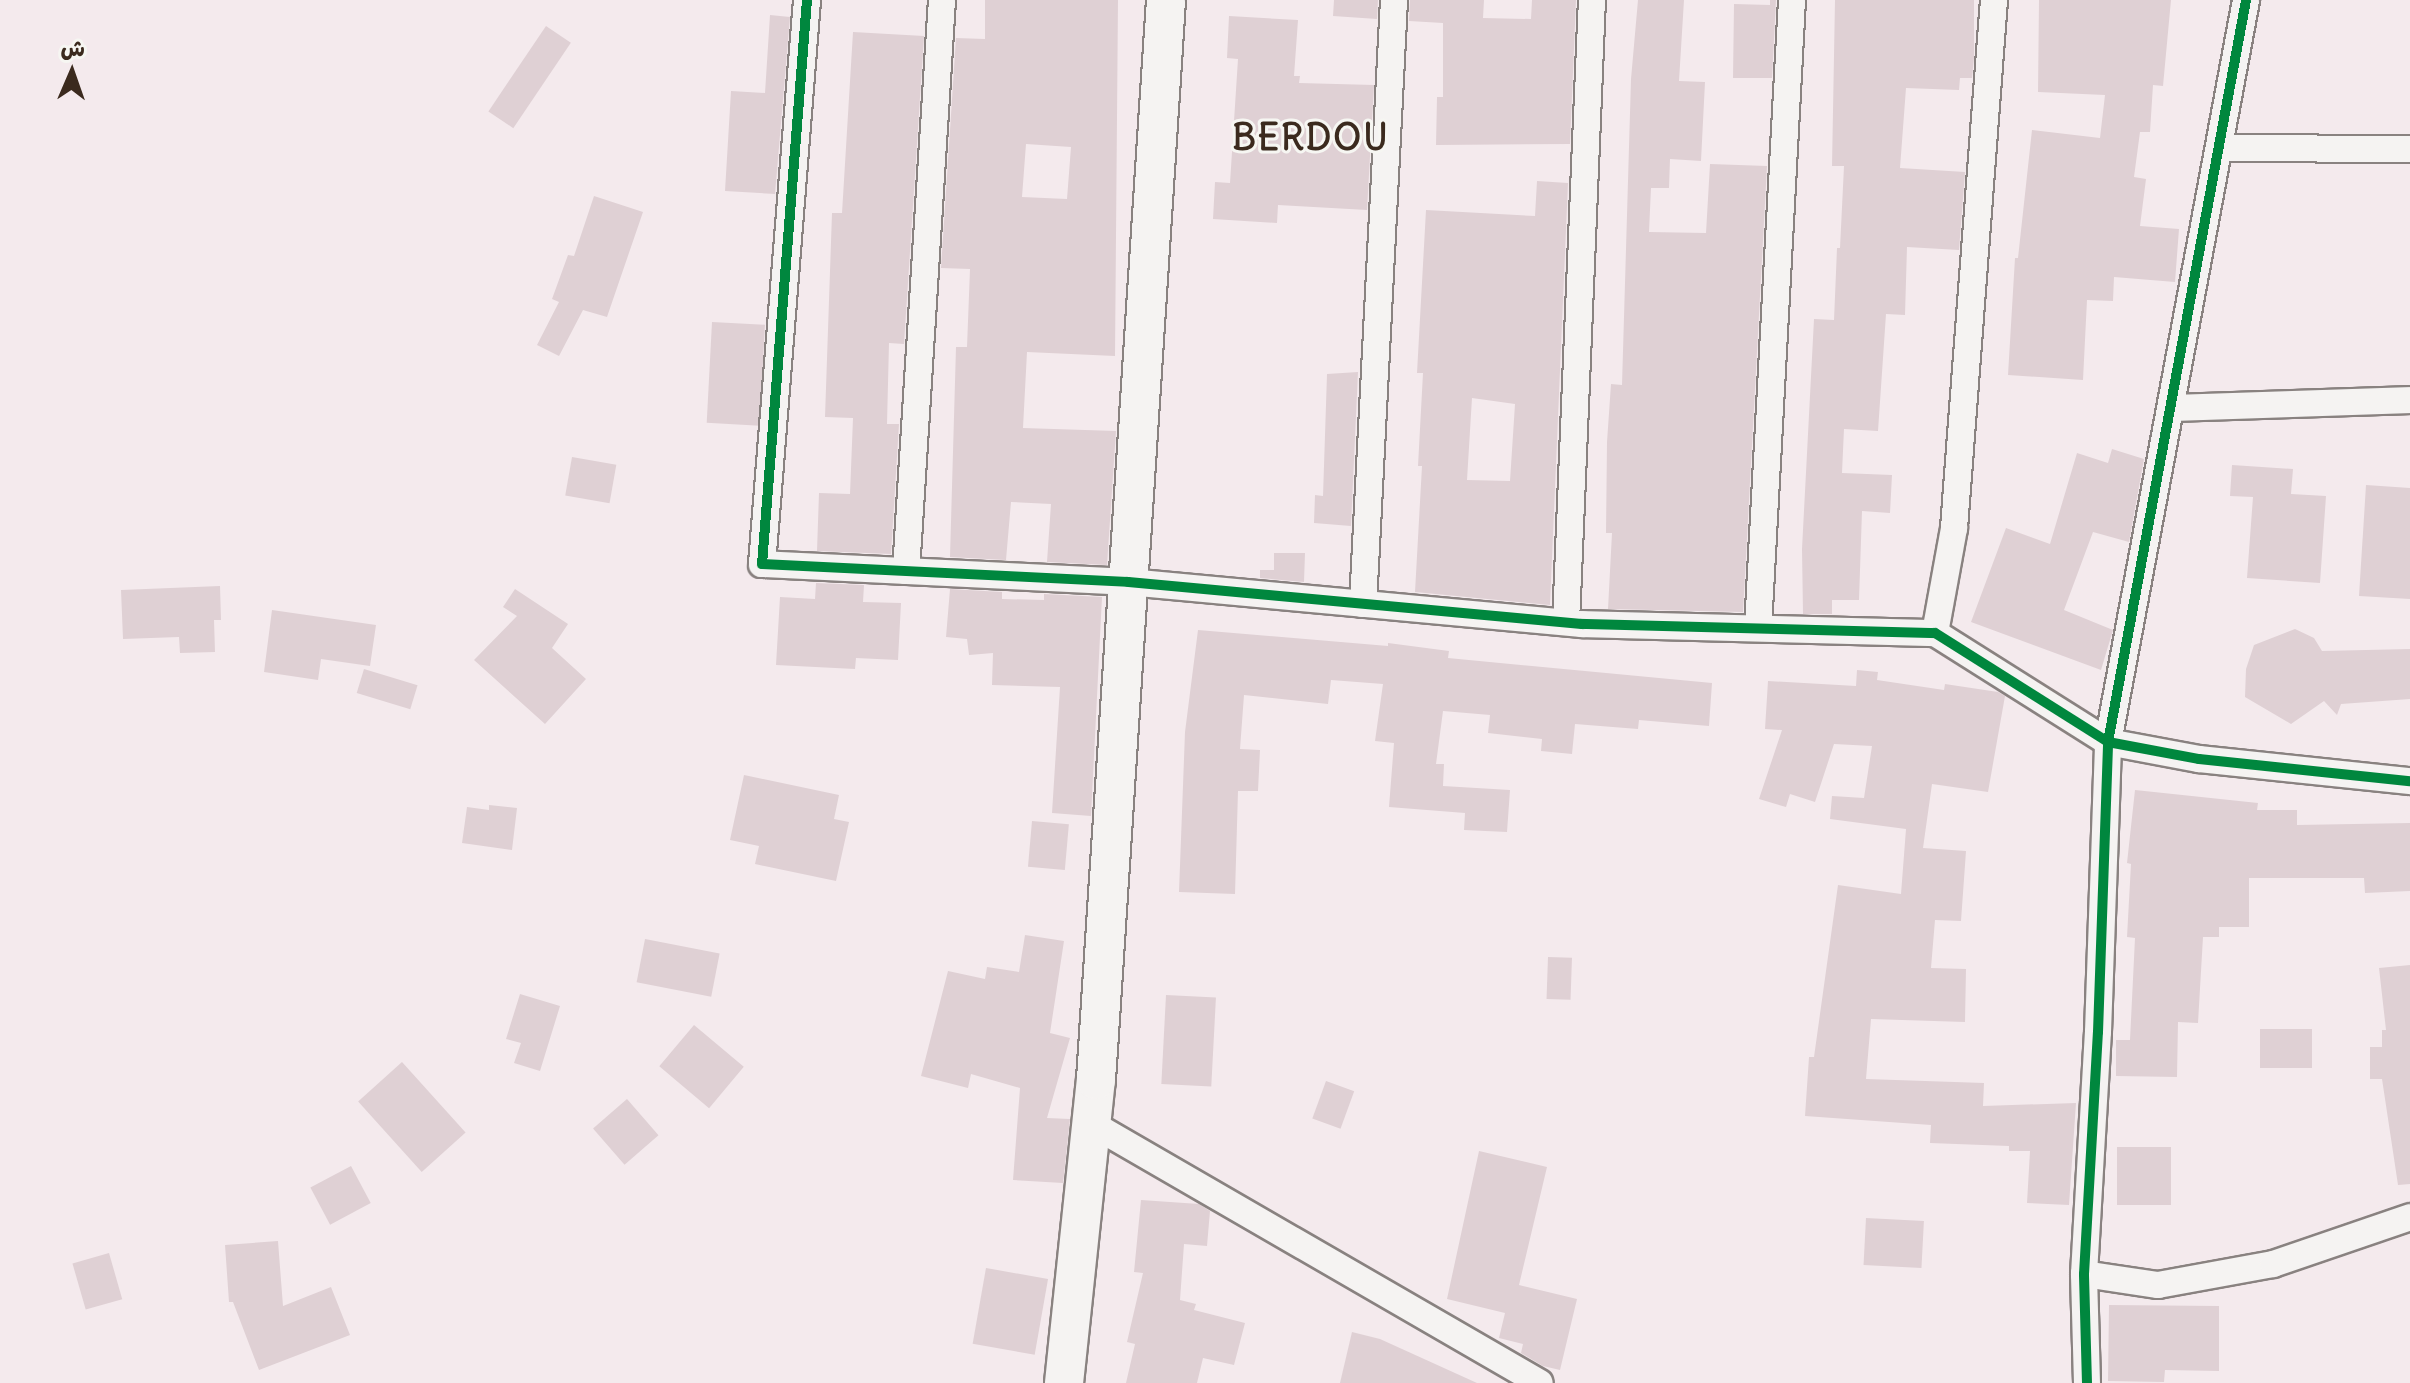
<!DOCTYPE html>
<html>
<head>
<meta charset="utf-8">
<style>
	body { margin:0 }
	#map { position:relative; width:2410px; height:1383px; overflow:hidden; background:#f4eaed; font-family:Delius,"Playpen Sans Arabic",sans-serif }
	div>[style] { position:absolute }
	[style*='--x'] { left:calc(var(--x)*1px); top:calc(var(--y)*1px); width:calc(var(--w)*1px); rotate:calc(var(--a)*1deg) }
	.building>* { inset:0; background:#dfd0d4; transform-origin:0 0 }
	.roads { filter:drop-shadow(2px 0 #898280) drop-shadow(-2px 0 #898280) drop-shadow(0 2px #898280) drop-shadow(0 -2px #898280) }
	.minor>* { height:26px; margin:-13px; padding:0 13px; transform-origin:13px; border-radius:13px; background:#f5f3f2 }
	.secondary>* { height:38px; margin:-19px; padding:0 19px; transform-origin:19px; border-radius:19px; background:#f5f3f2 }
	.cycleway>* { height:10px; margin:-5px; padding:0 5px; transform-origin:5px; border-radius:5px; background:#00873e }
	span { translate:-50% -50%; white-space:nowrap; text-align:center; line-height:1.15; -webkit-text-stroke:6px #f6f6f2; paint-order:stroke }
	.district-label { font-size:36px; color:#3b2a1e; font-weight:700; letter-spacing:2px }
	.north { position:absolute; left:32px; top:32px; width:80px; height:80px; -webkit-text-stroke:6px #f6f6f2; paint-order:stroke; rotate:2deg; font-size:22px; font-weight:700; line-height:32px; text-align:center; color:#3b2a1e }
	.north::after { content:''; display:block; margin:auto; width:28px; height:36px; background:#3b2a1e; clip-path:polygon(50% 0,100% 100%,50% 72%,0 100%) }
</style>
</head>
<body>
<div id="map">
	<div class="building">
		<i style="clip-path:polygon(evenodd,985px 0,1118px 0,1115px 356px,1027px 352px,1023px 428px,1116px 431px,1107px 565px,1047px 562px,1051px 504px,1011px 502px,1006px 560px,950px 557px,956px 347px,967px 347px,970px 269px,941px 268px,956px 38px,985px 39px,985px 0,1026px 144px,1071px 147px,1067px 199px,1022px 197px,1026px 144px)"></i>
		<i style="clip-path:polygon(1334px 0,1378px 0,1377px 19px,1333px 16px)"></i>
		<i style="clip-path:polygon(1410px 0,1484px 0,1483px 18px,1531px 19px,1532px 0,1576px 0,1570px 144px,1436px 145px,1437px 97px,1443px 97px,1443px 23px,1409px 21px)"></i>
		<i style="clip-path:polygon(1638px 0,1684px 0,1679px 81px,1705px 82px,1701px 161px,1670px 159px,1669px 188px,1651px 188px,1649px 232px,1706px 233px,1710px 164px,1767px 166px,1743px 612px,1608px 609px,1612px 533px,1606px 533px,1607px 442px,1611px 384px,1622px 385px,1631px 79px)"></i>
		<i style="clip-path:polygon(1770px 0,1776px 0,1772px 78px,1733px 78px,1734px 4px,1770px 5px)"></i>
		<i style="clip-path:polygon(1835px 0,1974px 0,1974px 57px,1972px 78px,1960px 78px,1959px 90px,1906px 88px,1900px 168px,1965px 172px,1959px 250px,1907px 247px,1905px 315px,1886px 314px,1878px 431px,1844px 429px,1842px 473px,1892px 475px,1890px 513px,1862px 511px,1859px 600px,1832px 600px,1832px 614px,1803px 614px,1802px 549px,1814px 319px,1834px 320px,1837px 248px,1840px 248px,1844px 166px,1832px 166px)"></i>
		<i style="clip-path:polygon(2039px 0,2171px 0,2163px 86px,2153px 85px,2150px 132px,2140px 132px,2134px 177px,2146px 179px,2140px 226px,2179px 229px,2175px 282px,2114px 277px,2113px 301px,2087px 300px,2083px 380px,2008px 375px,2015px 258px,2018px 258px,2032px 130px,2100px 138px,2105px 95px,2038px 92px)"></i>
		<i style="clip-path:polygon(770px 15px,790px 17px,775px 194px,725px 191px,731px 91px,765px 93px)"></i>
		<i style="clip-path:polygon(1229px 16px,1298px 20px,1294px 76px,1300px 76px,1299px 83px,1374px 85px,1367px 210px,1278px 205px,1277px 223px,1213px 219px,1215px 182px,1230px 183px,1238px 59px,1227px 58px)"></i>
		<i style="left:546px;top:26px;width:30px;height:103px;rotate:34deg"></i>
		<i style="clip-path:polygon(853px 32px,924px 36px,904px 344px,889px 343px,887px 424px,899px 424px,891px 554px,817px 551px,819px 493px,850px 494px,853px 418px,825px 417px,832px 213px,842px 213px)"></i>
		<i style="clip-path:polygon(evenodd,1537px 181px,1568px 183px,1550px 605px,1415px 592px,1422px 466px,1418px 466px,1423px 373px,1417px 373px,1426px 210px,1535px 216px,1537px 181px,1472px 398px,1515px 404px,1510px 481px,1467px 480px,1472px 398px)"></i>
		<i style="clip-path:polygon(594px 196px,643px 212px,607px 317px,583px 310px,559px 356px,537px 345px,559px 302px,552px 299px,568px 255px,574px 256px)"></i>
		<i style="left:712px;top:322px;width:53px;height:101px;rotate:3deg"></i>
		<i style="clip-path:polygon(1358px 372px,1351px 526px,1314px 523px,1315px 495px,1323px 496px,1327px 374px)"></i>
		<i style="clip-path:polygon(2112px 449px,2144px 459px,2129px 542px,2093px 532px,2064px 610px,2113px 630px,2101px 670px,1971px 622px,2006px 528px,2050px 544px,2077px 453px,2108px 463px)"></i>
		<i style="left:572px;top:457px;width:45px;height:39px;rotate:10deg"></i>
		<i style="clip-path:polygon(2232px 465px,2293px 469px,2291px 494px,2326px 496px,2320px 583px,2247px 578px,2253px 497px,2230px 496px)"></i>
		<i style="clip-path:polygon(2366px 485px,2410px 488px,2410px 599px,2359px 596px)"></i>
		<i style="clip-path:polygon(1274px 553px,1305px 553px,1304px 582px,1260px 578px,1260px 570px,1274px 570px)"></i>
		<i style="clip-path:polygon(816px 583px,864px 585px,863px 602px,901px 603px,898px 660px,856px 658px,855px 669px,776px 665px,780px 597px,815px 599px)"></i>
		<i style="clip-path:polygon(220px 586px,221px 620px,214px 620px,215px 652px,180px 653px,179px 637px,123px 639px,121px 590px)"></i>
		<i style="clip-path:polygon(515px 589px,568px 624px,552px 648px,586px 679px,545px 724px,474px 660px,517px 616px,503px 607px)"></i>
		<i style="clip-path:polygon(950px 589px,1002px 592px,1002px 599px,1044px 600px,1044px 594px,1102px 597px,1091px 816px,1052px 813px,1060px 687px,992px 685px,993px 653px,969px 655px,967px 639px,946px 637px)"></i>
		<i style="clip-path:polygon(272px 610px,376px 625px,370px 666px,321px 659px,318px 680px,264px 672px)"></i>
		<i style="clip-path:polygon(2295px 629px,2314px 638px,2322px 651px,2410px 649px,2410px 699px,2341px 704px,2337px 715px,2324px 701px,2291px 724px,2245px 697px,2246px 669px,2254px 645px)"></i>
		<i style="clip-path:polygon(1198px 630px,1388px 646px,1388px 643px,1449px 651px,1448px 658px,1712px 683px,1709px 726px,1639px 720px,1638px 729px,1575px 724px,1572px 754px,1541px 751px,1542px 739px,1488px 733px,1490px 715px,1443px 711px,1436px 764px,1444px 764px,1443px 786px,1510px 790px,1507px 832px,1464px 830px,1465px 813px,1389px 807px,1394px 743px,1375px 741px,1383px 684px,1331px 680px,1328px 704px,1244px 695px,1240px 749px,1260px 750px,1258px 791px,1238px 791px,1235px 894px,1179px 892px,1185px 732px)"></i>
		<i style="left:364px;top:669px;width:56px;height:25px;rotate:17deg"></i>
		<i style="clip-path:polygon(1857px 670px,1878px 672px,1877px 680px,1944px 690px,1945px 684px,1998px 692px,2005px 696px,1988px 792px,1932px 784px,1923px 848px,1966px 851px,1961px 921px,1935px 920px,1931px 968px,1966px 969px,1965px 1022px,1871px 1019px,1866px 1079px,1984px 1083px,1983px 1106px,2076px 1103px,2069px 1205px,2027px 1203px,2030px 1151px,2009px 1151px,2009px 1146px,1930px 1143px,1931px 1125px,1805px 1116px,1809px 1057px,1814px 1057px,1838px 885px,1901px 894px,1906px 829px,1830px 819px,1832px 796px,1864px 798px,1872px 746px,1834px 744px,1815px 802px,1790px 794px,1786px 807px,1759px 799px,1782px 730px,1765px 729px,1768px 681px,1856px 686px)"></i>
		<i style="clip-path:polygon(744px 775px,839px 795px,834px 819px,849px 822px,836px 881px,755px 864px,759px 846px,730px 840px)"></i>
		<i style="clip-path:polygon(2135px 790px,2258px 803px,2257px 810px,2297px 810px,2297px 825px,2410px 823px,2410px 891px,2365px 893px,2364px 878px,2249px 878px,2249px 927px,2219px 927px,2219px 937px,2203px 937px,2198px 1023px,2178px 1022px,2177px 1077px,2116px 1076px,2116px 1040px,2130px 1040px,2135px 938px,2127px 937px,2131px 864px,2127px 863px)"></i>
		<i style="clip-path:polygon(489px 805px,517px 808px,512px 850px,462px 843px,467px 807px,489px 810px)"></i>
		<i style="left:1032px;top:821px;width:37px;height:46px;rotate:5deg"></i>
		<i style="clip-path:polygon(1025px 935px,1064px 941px,1050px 1033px,1070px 1038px,1047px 1118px,1070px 1119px,1063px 1183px,1013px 1180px,1020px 1088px,971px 1074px,968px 1088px,921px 1076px,948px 971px,985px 979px,987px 967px,1019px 972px)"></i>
		<i style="left:645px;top:939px;width:76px;height:44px;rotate:11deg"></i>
		<i style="left:1548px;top:957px;width:24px;height:42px;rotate:2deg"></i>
		<i style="clip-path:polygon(2410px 965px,2410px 1184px,2398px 1185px,2382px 1079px,2370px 1079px,2370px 1047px,2382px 1047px,2382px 1030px,2386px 1030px,2379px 968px)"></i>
		<i style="clip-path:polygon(520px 994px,560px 1006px,540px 1071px,514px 1063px,521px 1043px,506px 1039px)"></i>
		<i style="left:1166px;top:995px;width:50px;height:89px;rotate:3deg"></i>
		<i style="left:694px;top:1025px;width:65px;height:54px;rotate:40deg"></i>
		<i style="left:2260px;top:1029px;width:52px;height:39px"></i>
		<i style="left:402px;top:1062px;width:95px;height:59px;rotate:48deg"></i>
		<i style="left:1326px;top:1081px;width:30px;height:40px;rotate:20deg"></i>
		<i style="left:627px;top:1099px;width:48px;height:45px;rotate:49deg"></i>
		<i style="left:2117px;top:1147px;width:54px;height:58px"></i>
		<i style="clip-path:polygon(1479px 1151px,1547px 1167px,1519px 1285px,1577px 1299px,1560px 1370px,1543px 1366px,1521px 1353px,1523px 1344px,1499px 1338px,1505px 1313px,1447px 1299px)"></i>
		<i style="left:351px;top:1166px;width:42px;height:46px;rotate:62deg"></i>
		<i style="clip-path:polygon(1141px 1200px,1199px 1204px,1210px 1211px,1207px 1246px,1184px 1244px,1180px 1300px,1196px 1304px,1194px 1310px,1245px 1323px,1234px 1365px,1203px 1358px,1197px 1383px,1126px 1383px,1135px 1344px,1127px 1342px,1143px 1273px,1134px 1272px)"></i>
		<i style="left:1866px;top:1218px;width:58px;height:47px;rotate:3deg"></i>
		<i style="clip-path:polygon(278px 1241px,283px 1306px,331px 1287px,350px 1335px,259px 1370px,233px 1302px,229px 1302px,225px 1245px)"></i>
		<i style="left:109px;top:1253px;width:48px;height:38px;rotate:74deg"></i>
		<i style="left:986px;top:1268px;width:63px;height:77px;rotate:10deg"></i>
		<i style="clip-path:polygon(2109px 1305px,2219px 1306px,2219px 1371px,2165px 1370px,2164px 1382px,2108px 1381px)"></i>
		<i style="clip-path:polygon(1352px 1332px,1380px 1339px,1477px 1383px,1340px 1383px)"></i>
	</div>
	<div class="roads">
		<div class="minor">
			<i style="--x:807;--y:0;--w:566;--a:94.56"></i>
			<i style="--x:762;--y:564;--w:366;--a:2.8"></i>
			<i style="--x:1128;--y:582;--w:456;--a:5.3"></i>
			<i style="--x:1582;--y:624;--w:353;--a:1.5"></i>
			<i style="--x:1935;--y:633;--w:204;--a:32.2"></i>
			<i style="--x:2108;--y:742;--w:93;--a:10.6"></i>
			<i style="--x:2199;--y:759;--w:212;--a:6"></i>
			<i style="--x:2220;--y:148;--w:190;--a:0.3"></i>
			<i style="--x:2171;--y:408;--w:239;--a:-1.9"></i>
			<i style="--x:906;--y:571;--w:572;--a:-86.39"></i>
			<i style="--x:1363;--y:604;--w:605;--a:-87.06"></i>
			<i style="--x:1566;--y:622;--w:623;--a:-87.61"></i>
			<i style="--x:1758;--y:628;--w:629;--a:-86.9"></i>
			<i style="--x:1935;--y:633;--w:107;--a:-79.7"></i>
			<i style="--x:1954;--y:528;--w:530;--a:-85.67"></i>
			<i style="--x:1092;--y:1124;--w:517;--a:30.03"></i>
			<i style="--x:2084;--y:1274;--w:75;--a:8.5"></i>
			<i style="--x:2158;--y:1285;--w:117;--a:-10.3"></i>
			<i style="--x:2273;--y:1264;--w:145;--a:-18.9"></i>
			<i style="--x:2087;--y:1383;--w:109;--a:-91.6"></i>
			<i style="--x:2084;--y:1274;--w:242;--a:-86.7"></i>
			<i style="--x:2098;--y:1032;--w:290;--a:-88"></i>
			<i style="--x:2108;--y:742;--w:755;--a:-79.46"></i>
		</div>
		<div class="secondary">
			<i style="--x:1064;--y:1383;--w:305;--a:-84"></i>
			<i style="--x:1096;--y:1080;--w:1082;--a:-86.29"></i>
		</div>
	</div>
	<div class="cycleway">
		<i style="--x:807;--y:0;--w:566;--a:94.56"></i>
		<i style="--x:762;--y:564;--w:366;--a:2.8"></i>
		<i style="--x:1128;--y:582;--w:456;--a:5.3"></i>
		<i style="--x:1582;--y:624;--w:353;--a:1.5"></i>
		<i style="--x:1935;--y:633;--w:204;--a:32.2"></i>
		<i style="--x:2108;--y:742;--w:93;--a:10.6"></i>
		<i style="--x:2199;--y:759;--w:212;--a:6"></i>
		<i style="--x:2087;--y:1383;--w:109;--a:-91.6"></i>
		<i style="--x:2084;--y:1274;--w:242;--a:-86.7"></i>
		<i style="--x:2098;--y:1032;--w:290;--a:-88"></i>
		<i style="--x:2108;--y:742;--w:755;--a:-79.46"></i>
	</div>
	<div class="district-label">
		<span style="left:1311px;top:138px">BERDOU</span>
	</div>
	<div class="north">ش</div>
</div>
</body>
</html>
